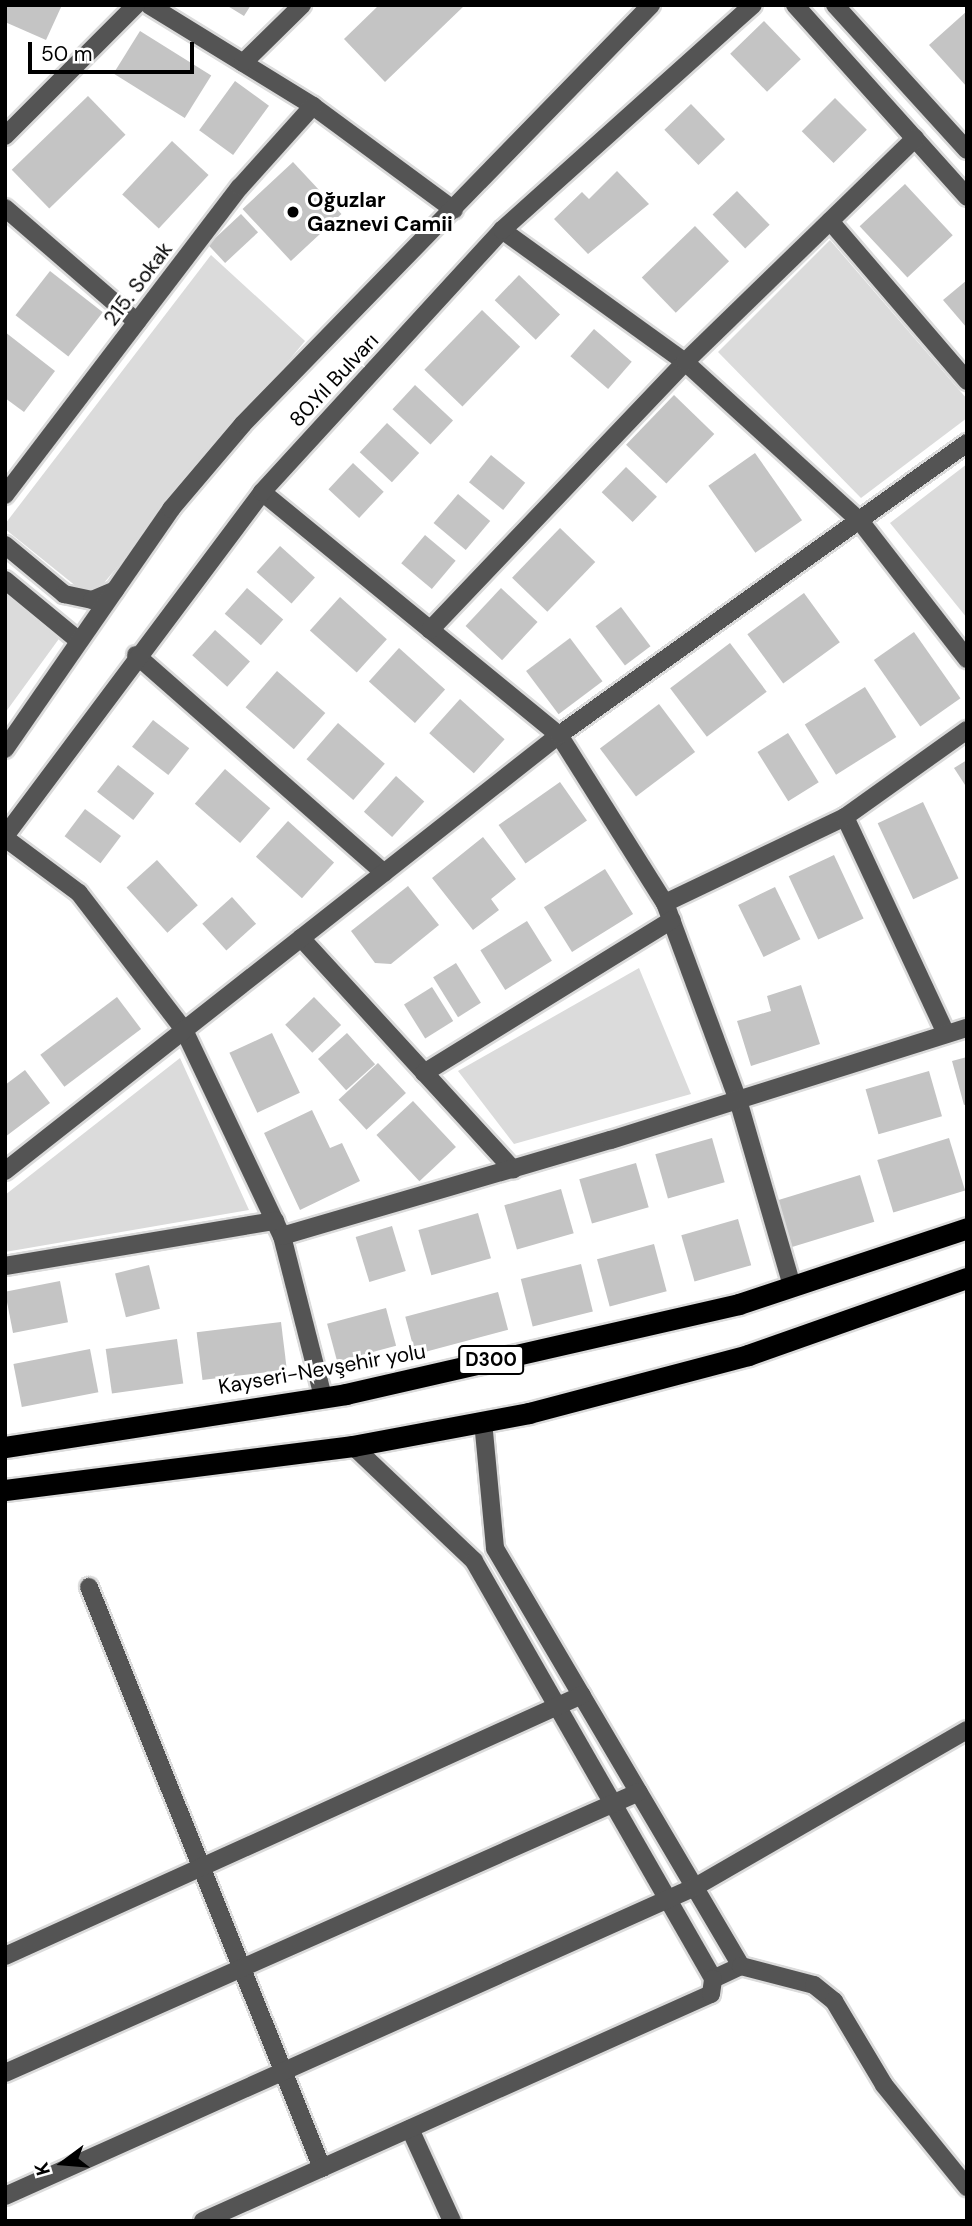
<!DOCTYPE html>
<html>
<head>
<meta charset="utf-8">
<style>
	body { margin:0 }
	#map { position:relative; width:972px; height:2226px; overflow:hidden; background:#fff; font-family:"DM Sans",sans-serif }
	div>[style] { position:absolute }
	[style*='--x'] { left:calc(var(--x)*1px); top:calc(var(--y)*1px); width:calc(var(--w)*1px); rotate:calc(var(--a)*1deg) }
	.green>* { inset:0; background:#dbdbdb }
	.building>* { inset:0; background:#c4c4c4; transform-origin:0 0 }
	.roads { filter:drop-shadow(2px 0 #dbdbdb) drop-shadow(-2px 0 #dbdbdb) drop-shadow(0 2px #dbdbdb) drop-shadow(0 -2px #dbdbdb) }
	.minor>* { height:18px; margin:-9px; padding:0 9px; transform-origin:9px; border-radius:9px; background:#545454 }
	.highway>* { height:21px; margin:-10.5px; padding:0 10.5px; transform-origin:10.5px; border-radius:10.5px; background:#000 }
	.dots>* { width:19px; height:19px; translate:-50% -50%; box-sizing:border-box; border:4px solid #fff; border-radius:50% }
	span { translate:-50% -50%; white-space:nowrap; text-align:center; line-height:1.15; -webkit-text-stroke:6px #fff; paint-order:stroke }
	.shield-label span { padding:2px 5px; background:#fff; border:2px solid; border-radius:5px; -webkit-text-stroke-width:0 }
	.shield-label { font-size:19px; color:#000; font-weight:700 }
	.poi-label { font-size:21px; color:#000; font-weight:700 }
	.left { translate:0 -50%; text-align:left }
	.street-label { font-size:21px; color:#000 }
	.frame { position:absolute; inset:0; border:7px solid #000; pointer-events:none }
	.north { position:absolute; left:28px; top:2128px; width:70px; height:70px; -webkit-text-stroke:5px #fff; paint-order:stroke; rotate:254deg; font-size:19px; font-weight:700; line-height:28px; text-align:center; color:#000 }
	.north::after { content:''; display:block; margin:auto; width:24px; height:32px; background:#000; clip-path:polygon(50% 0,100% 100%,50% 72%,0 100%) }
	.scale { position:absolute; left:28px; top:42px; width:166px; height:32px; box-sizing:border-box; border:4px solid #000; border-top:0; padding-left:9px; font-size:21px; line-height:24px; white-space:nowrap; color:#000; -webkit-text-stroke:5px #fff; paint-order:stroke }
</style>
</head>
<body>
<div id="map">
	<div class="green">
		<i style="clip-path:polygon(830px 240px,967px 399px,967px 418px,861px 498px,718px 352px)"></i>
		<i style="clip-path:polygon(211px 255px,305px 341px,99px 589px,77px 587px,5px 529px,5px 524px)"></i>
		<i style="clip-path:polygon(967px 464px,967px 618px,890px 523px)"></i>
		<i style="clip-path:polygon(5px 591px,61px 636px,5px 713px)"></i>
		<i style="clip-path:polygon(639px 968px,691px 1094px,514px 1144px,458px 1071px)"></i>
		<i style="clip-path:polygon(180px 1058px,249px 1210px,5px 1252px,5px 1195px)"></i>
	</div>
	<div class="building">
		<i style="clip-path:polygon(5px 5px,62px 5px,46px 40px,5px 22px)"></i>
		<i style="clip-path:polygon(226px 5px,251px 5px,244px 16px)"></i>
		<i style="clip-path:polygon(379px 5px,465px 5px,385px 82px,344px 39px)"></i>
		<i style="clip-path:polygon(967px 11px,967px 87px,929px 45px)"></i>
		<i style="left:764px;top:21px;width:53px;height:47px;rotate:46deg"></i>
		<i style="left:140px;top:31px;width:84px;height:50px;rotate:32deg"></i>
		<i style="left:235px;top:81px;width:42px;height:61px;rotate:36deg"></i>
		<i style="left:88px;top:96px;width:54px;height:106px;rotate:46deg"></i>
		<i style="left:835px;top:98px;width:45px;height:47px;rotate:45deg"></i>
		<i style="left:691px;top:104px;width:49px;height:37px;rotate:46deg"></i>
		<i style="left:172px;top:141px;width:50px;height:73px;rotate:43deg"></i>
		<i style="left:293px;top:162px;width:71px;height:69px;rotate:47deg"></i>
		<i style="clip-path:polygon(617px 171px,649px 204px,588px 254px,554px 219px,582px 192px,589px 199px)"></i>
		<i style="left:905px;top:184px;width:70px;height:62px;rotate:47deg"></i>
		<i style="left:737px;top:191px;width:47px;height:34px;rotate:46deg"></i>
		<i style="left:241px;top:214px;width:25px;height:45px;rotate:47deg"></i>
		<i style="left:695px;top:226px;width:49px;height:74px;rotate:46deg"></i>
		<i style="left:50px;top:271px;width:67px;height:56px;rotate:38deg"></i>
		<i style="left:519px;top:275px;width:57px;height:35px;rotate:44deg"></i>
		<i style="clip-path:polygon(967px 280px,967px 328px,943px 300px)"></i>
		<i style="left:482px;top:310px;width:53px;height:83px;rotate:44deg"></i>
		<i style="left:594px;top:329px;width:50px;height:36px;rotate:41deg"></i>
		<i style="clip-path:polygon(5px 332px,55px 371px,24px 412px,5px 398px)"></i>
		<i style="left:415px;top:385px;width:52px;height:33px;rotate:43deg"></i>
		<i style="left:674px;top:395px;width:56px;height:69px;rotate:44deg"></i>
		<i style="left:387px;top:423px;width:44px;height:40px;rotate:43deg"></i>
		<i style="left:755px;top:453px;width:82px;height:57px;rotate:55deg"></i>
		<i style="left:491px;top:455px;width:44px;height:35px;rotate:39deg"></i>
		<i style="left:353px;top:463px;width:42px;height:36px;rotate:43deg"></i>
		<i style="left:626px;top:467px;width:43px;height:35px;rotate:44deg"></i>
		<i style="left:458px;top:494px;width:42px;height:38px;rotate:40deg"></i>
		<i style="left:560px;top:528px;width:49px;height:69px;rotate:44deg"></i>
		<i style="left:425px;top:535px;width:40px;height:37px;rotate:40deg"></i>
		<i style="left:280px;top:546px;width:47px;height:35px;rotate:42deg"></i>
		<i style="left:247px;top:588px;width:48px;height:34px;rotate:41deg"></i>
		<i style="left:501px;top:588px;width:50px;height:52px;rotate:43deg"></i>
		<i style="left:804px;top:593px;width:61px;height:70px;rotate:54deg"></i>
		<i style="left:340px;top:597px;width:63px;height:45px;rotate:42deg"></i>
		<i style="left:621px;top:607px;width:49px;height:32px;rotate:53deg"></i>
		<i style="left:215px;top:630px;width:47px;height:34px;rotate:42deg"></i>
		<i style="left:914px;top:632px;width:81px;height:49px;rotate:55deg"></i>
		<i style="left:570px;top:638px;width:54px;height:55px;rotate:53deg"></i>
		<i style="left:730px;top:643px;width:61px;height:75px;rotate:53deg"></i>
		<i style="left:399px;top:648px;width:62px;height:45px;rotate:42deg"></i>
		<i style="left:277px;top:671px;width:64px;height:48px;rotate:41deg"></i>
		<i style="left:865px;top:687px;width:59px;height:71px;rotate:58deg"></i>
		<i style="left:460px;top:699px;width:60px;height:46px;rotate:42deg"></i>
		<i style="left:659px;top:704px;width:60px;height:74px;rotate:53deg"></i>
		<i style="left:153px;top:720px;width:46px;height:34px;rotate:38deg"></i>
		<i style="left:338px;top:723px;width:62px;height:48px;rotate:41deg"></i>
		<i style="left:788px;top:733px;width:58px;height:36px;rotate:58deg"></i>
		<i style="clip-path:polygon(967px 760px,967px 788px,954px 768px)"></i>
		<i style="left:118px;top:765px;width:46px;height:34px;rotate:38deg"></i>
		<i style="left:225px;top:769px;width:60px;height:46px;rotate:41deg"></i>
		<i style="left:396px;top:776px;width:38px;height:48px;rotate:42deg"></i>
		<i style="left:560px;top:782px;width:47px;height:75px;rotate:55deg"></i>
		<i style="left:923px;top:802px;width:84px;height:50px;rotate:65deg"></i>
		<i style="left:85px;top:809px;width:45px;height:34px;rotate:37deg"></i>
		<i style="left:288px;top:821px;width:62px;height:48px;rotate:42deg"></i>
		<i style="clip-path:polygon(483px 837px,516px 879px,491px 899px,499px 910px,473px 930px,432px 878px)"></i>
		<i style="left:834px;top:855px;width:70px;height:50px;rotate:65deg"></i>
		<i style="left:157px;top:860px;width:61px;height:41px;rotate:48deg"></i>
		<i style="left:605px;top:869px;width:53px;height:72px;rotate:58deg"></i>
		<i style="clip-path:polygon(408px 886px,439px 925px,391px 964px,375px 963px,351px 931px)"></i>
		<i style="left:775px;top:887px;width:58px;height:41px;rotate:64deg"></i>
		<i style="left:232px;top:897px;width:36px;height:40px;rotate:48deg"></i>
		<i style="left:527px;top:921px;width:47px;height:55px;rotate:58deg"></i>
		<i style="left:456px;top:963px;width:47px;height:27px;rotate:58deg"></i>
		<i style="clip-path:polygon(801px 985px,820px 1044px,751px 1066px,737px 1021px,771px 1011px,767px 996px)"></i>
		<i style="left:432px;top:987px;width:40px;height:33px;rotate:58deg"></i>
		<i style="left:117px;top:997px;width:40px;height:96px;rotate:53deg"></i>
		<i style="left:314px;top:997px;width:39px;height:40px;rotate:46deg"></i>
		<i style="left:272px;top:1033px;width:66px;height:47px;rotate:65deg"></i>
		<i style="left:347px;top:1033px;width:42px;height:39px;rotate:48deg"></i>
		<i style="clip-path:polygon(967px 1057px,967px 1104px,964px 1105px,952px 1061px)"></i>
		<i style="left:378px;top:1063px;width:41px;height:54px;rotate:47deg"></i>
		<i style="clip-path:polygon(25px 1070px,50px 1103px,5px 1137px,5px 1085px)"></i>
		<i style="left:929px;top:1071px;width:47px;height:66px;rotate:74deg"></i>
		<i style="left:413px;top:1101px;width:63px;height:50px;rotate:47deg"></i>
		<i style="clip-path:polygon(312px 1110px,330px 1148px,342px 1143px,360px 1181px,300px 1210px,264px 1133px)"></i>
		<i style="left:712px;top:1138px;width:46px;height:59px;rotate:74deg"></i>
		<i style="left:949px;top:1138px;width:55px;height:75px;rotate:73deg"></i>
		<i style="left:636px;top:1163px;width:46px;height:59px;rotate:74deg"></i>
		<i style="left:860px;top:1175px;width:49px;height:86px;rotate:73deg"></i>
		<i style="left:561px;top:1189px;width:46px;height:59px;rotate:74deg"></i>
		<i style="left:478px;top:1213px;width:47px;height:62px;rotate:74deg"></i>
		<i style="left:738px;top:1219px;width:48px;height:59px;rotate:74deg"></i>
		<i style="left:392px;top:1226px;width:47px;height:38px;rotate:73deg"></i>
		<i style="left:654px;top:1244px;width:49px;height:59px;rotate:75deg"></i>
		<i style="left:581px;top:1264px;width:49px;height:62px;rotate:76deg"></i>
		<i style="left:149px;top:1265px;width:45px;height:35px;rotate:76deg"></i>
		<i style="left:60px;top:1281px;width:42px;height:56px;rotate:79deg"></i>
		<i style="left:498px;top:1292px;width:39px;height:96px;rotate:75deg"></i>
		<i style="left:386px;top:1308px;width:39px;height:61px;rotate:75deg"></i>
		<i style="left:281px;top:1322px;width:48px;height:85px;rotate:83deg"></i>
		<i style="left:177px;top:1339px;width:45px;height:72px;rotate:82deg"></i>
		<i style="left:90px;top:1349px;width:44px;height:78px;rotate:79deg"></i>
	</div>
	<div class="roads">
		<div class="minor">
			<i style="--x:149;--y:5;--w:193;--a:31.6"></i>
			<i style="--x:313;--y:106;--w:175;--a:36.4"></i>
			<i style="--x:795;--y:5;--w:258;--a:48.1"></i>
			<i style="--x:835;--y:5;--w:196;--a:47.7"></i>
			<i style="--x:243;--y:63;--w:83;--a:-44.5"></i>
			<i style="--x:5;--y:136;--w:185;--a:-45"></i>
			<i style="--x:5;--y:208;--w:174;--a:40.8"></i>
			<i style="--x:830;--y:221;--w:211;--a:49.4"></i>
			<i style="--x:502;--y:230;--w:226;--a:35.8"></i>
			<i style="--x:685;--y:362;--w:236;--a:42.3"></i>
			<i style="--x:860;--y:521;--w:175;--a:52.2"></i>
			<i style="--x:262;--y:492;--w:384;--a:39.3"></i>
			<i style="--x:559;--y:735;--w:199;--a:57.8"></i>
			<i style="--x:665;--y:903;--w:210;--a:69.7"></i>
			<i style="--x:738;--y:1100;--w:194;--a:73.8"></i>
			<i style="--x:5;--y:495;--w:387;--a:-52.7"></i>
			<i style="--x:240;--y:187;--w:109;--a:-48"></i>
			<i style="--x:5;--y:545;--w:77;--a:39.7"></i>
			<i style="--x:64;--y:594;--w:29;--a:12"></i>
			<i style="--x:92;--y:600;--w:25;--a:-23"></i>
			<i style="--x:5;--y:580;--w:96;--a:39.5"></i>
			<i style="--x:430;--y:630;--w:370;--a:-46.4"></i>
			<i style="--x:685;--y:362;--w:321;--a:-44.2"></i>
			<i style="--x:136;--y:655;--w:330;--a:41.3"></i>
			<i style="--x:5;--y:749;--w:292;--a:-55.3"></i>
			<i style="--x:171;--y:509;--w:111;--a:-49.7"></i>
			<i style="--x:243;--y:424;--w:585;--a:-45.76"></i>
			<i style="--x:845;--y:817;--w:239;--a:65"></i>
			<i style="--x:5;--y:836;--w:429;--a:-53.2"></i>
			<i style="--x:262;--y:492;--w:355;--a:-47.5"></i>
			<i style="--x:502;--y:230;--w:337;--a:-41.9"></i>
			<i style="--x:5;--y:838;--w:92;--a:36.6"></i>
			<i style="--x:79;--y:893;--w:173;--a:52.5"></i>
			<i style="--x:184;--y:1030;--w:228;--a:64.6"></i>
			<i style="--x:282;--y:1236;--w:166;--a:75.7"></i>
			<i style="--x:665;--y:903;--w:199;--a:-25.5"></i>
			<i style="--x:845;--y:817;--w:150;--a:-35.5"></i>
			<i style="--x:301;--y:938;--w:314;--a:47.5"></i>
			<i style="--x:424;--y:1073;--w:291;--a:-31.7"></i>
			<i style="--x:5;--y:1171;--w:705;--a:-38.2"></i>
			<i style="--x:559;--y:735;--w:502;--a:-35.59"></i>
			<i style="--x:282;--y:1236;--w:343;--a:-16.3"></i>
			<i style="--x:611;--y:1140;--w:373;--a:-17.5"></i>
			<i style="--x:5;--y:1266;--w:274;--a:-9.5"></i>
			<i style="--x:353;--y:1446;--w:167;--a:43.5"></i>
			<i style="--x:474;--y:1561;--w:482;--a:60.2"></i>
			<i style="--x:713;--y:1979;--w:31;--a:-25"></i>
			<i style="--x:741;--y:1966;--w:485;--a:-120.5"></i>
			<i style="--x:495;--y:1548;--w:127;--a:-95.4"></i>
			<i style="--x:89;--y:1587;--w:626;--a:68.15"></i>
			<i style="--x:5;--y:1956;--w:633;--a:-24.34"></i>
			<i style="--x:741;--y:1966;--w:75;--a:14.6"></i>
			<i style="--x:814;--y:1985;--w:26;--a:39"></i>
			<i style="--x:834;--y:2001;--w:98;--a:59.2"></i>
			<i style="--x:884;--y:2085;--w:132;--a:50.9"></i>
			<i style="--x:5;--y:2073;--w:693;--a:-23.9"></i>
			<i style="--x:410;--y:2129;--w:101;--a:65.5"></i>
			<i style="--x:5;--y:2196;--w:756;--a:-24.12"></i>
			<i style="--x:695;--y:1887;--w:314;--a:-30"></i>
			<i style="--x:203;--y:2221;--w:556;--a:-24.08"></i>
			<i style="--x:711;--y:1994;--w:15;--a:-82"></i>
		</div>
		<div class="highway">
			<i style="--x:5;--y:1447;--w:345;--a:-8.8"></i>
			<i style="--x:346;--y:1394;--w:403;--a:-12.9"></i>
			<i style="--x:739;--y:1304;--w:240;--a:-18.4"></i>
			<i style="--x:5;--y:1490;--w:351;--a:-7.2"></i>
			<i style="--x:353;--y:1446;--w:179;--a:-10.6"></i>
			<i style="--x:529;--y:1413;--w:227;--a:-14.8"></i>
			<i style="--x:748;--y:1355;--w:232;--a:-19.4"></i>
		</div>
	</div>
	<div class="dots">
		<i style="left:293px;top:212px;background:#000"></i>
	</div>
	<div class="shield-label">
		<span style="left:491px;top:1360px">D300</span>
	</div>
	<div class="poi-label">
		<span class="left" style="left:307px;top:212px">Oğuzlar<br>Gaznevi Camii</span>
	</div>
	<div class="street-label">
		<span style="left:138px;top:284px;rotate:-53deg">215. Sokak</span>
		<span style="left:334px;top:380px;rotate:-47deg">80.Yıl Bulvarı</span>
		<span style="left:322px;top:1369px;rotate:-10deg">Kayseri-Nevşehir yolu</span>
	</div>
	<div class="frame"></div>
	<div class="north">K</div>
	<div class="scale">50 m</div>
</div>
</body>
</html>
